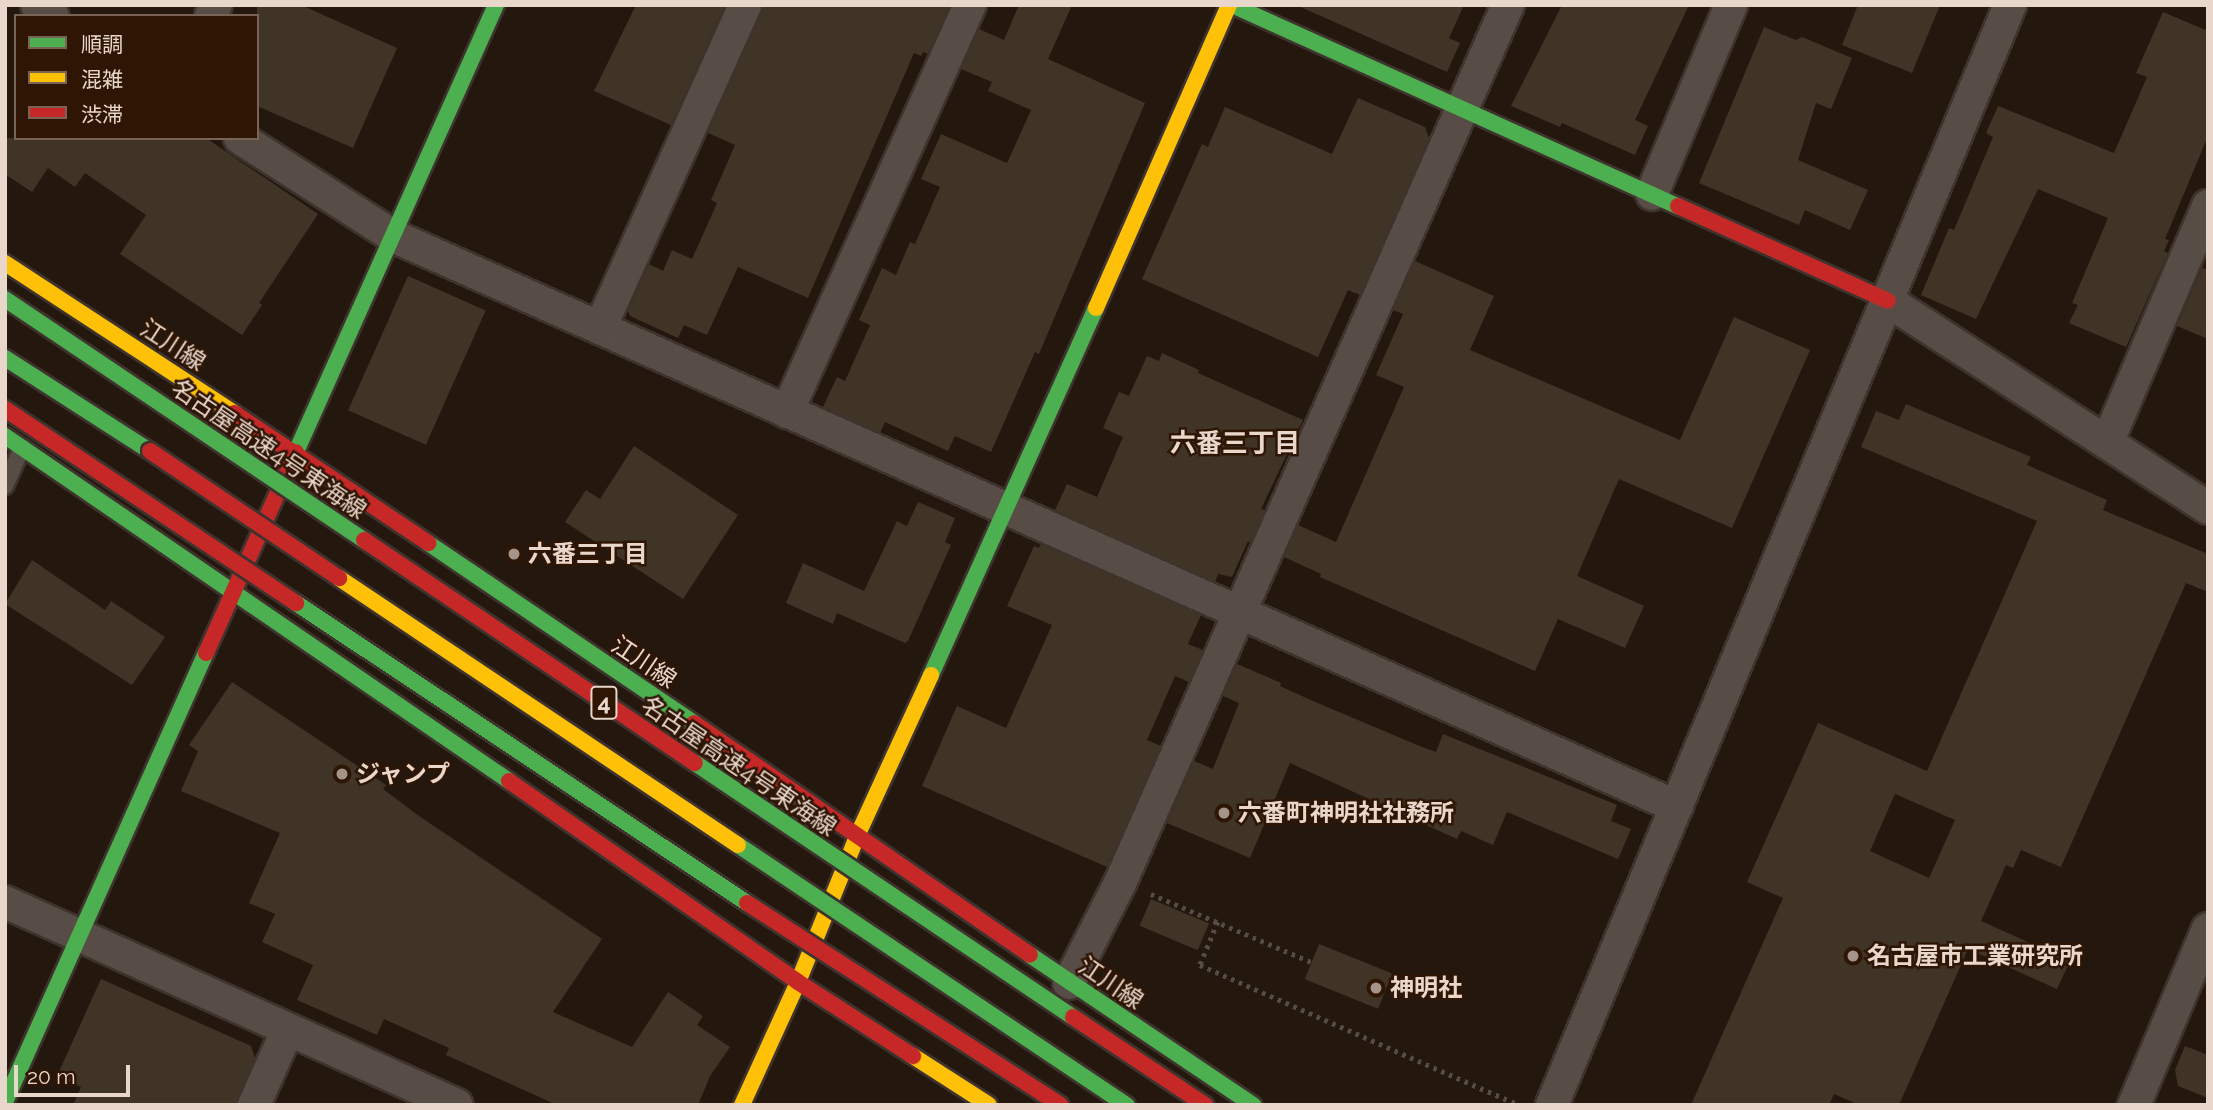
<!DOCTYPE html>
<html>
<head>
<meta charset="utf-8">
<style>
	body { margin:0 }
	#map { position:relative; width:2213px; height:1110px; overflow:hidden; background:#24170e; font-family:Raleway,"Noto Sans JP",sans-serif }
	div>[style] { position:absolute }
	[style*='--x'] { left:calc(var(--x)*1px); top:calc(var(--y)*1px); width:calc(var(--w)*1px); rotate:calc(var(--a)*1deg) }
	.building>* { inset:0; background:#403427; transform-origin:0 0 }
	.path>* { height:4.5px; margin-top:-2.25px; transform-origin:0; background:repeating-linear-gradient(90deg,#554c45 0 3.5px,transparent 0 8.5px) }
	.roads { filter:drop-shadow(2px 0 #3e332d) drop-shadow(-2px 0 #3e332d) drop-shadow(0 2px #3e332d) drop-shadow(0 -2px #3e332d) }
	.lane>* { height:16px; margin:-8px; padding:0 8px; transform-origin:8px; border-radius:8px; background:#584d46 }
	.street>* { height:32px; margin:-16px; padding:0 16px; transform-origin:16px; border-radius:16px; background:#584d46 }
	.fast>* { height:16px; margin:-8px; padding:0 8px; transform-origin:8px; border-radius:8px; background:#4caf50 }
	.slow>* { height:16px; margin:-8px; padding:0 8px; transform-origin:8px; border-radius:8px; background:#ffc107 }
	.jam>* { height:16px; margin:-8px; padding:0 8px; transform-origin:8px; border-radius:8px; background:#c62828 }
	.bridges { filter:drop-shadow(2px 0 #3e332d) drop-shadow(-2px 0 #3e332d) drop-shadow(0 2px #3e332d) drop-shadow(0 -2px #3e332d) }
	.fast-bridge>* { height:16px; margin:-8px; padding:0 8px; transform-origin:8px; border-radius:8px; background:#4caf50 }
	.slow-bridge>* { height:16px; margin:-8px; padding:0 8px; transform-origin:8px; border-radius:8px; background:#ffc107 }
	.jam-bridge>* { height:16px; margin:-8px; padding:0 8px; transform-origin:8px; border-radius:8px; background:#c62828 }
	.dots>* { width:19px; height:19px; translate:-50% -50%; box-sizing:border-box; border:4px solid #2e1504; border-radius:50% }
	span { translate:-50% -50%; white-space:nowrap; text-align:center; line-height:1.15; -webkit-text-stroke:5px #2e1504; paint-order:stroke }
	.shield-label span { padding:2px 5px; background:#2e1504; border:2px solid; border-radius:5px; -webkit-text-stroke-width:0 }
	.shield-label { font-size:23px; color:#e9d7cc; font-weight:700 }
	.street-label { font-size:24px; color:#e9d7cc }
	.poi-label { font-size:24px; color:#e9d7cc; font-weight:700 }
	.left { translate:0 -50%; text-align:left }
	.neighbourhood-label { font-size:26px; color:#e9d7cc; font-weight:700 }
	.frame { position:absolute; inset:0; border:7px solid #e9d7cc; pointer-events:none }
	.legend { position:absolute; left:14px; top:14px; width:245px; height:126px; box-sizing:border-box; background:#2e1504; border:2px solid #796354; margin:0; padding:9px 12px; list-style:none; font-size:21px; color:#e9d7cc }
	.legend li { display:flex; align-items:center; gap:14px; height:35px }
	.legend b { width:35px; border:2px solid #796354 }
	.scale { position:absolute; left:14px; top:1065px; width:116px; height:32px; box-sizing:border-box; border:4px solid #e9d7cc; border-top:0; padding-left:9px; font-size:21px; line-height:24px; white-space:nowrap; color:#e9d7cc; -webkit-text-stroke:5px #2e1504; paint-order:stroke }
</style>
</head>
<body>
<div id="map">
	<div class="building">
		<i style="clip-path:polygon(257px 5px,301px 5px,397px 48px,353px 148px,257px 106px)"></i>
		<i style="clip-path:polygon(636px 5px,725px 5px,671px 125px,594px 91px)"></i>
		<i style="clip-path:polygon(763px 5px,950px 5px,928px 54px,923px 52px,921px 56px,914px 53px,808px 298px,738px 267px,707px 335px,684px 325px,678px 338px,630px 316px,628px 311px,649px 264px,663px 271px,672px 250px,692px 259px,717px 203px,711px 200px,735px 145px,708px 133px)"></i>
		<i style="clip-path:polygon(1019px 5px,1072px 5px,1048px 59px,1145px 103px,1039px 354px,1035px 352px,991px 452px,955px 436px,948px 451px,885px 422px,880px 433px,823px 407px,837px 377px,845px 381px,870px 325px,859px 320px,882px 268px,896px 275px,910px 242px,915px 244px,940px 187px,921px 179px,941px 134px,1007px 163px,1031px 110px,988px 91px,992px 82px,961px 69px,979px 29px,1004px 40px)"></i>
		<i style="clip-path:polygon(1296px 5px,1464px 5px,1449px 38px,1460px 43px,1447px 72px)"></i>
		<i style="clip-path:polygon(1562px 5px,1689px 5px,1635px 120px,1648px 126px,1635px 155px,1562px 123px,1560px 127px,1511px 106px)"></i>
		<i style="clip-path:polygon(1858px 5px,1940px 5px,1912px 73px,1842px 45px)"></i>
		<i style="clip-path:polygon(2163px 12px,2208px 31px,2208px 136px,2165px 239px,2169px 240px,2164px 251px,2168px 253px,2126px 347px,2069px 323px,2078px 305px,2072px 303px,2108px 218px,2038px 189px,1976px 319px,1921px 295px,1949px 228px,1954px 230px,1993px 137px,1986px 133px,1998px 106px,2114px 153px,2147px 77px,2136px 73px)"></i>
		<i style="clip-path:polygon(1764px 27px,1796px 40px,1802px 37px,1852px 58px,1831px 109px,1816px 103px,1798px 160px,1868px 190px,1850px 230px,1805px 210px,1799px 225px,1699px 183px)"></i>
		<i style="clip-path:polygon(1358px 98px,1425px 127px,1429px 138px,1360px 295px,1348px 290px,1318px 357px,1142px 279px,1202px 144px,1208px 147px,1225px 107px,1332px 154px)"></i>
		<i style="clip-path:polygon(5px 138px,206px 138px,318px 214px,259px 303px,262px 305px,242px 335px,120px 254px,146px 215px,85px 173px,75px 187px,48px 168px,32px 192px,5px 174px)"></i>
		<i style="clip-path:polygon(1415px 261px,1494px 296px,1470px 350px,1680px 440px,1734px 317px,1810px 350px,1732px 528px,1619px 479px,1577px 576px,1644px 606px,1625px 648px,1558px 619px,1535px 671px,1320px 577px,1321px 574px,1284px 557px,1298px 525px,1336px 542px,1404px 387px,1376px 375px,1403px 314px,1393px 310px)"></i>
		<i style="clip-path:polygon(2202px 268px,2208px 270px,2208px 339px,2177px 326px)"></i>
		<i style="left:408px;top:276px;width:85px;height:147px;rotate:24deg"></i>
		<i style="clip-path:polygon(1162px 353px,1199px 370px,1198px 373px,1303px 420px,1261px 509px,1265px 510px,1250px 543px,1248px 541px,1232px 577px,1218px 574px,1215px 582px,1055px 510px,1067px 484px,1097px 497px,1123px 437px,1103px 428px,1119px 392px,1129px 396px,1147px 356px,1159px 361px)"></i>
		<i style="clip-path:polygon(evenodd,1906px 404px,2031px 457px,2027px 465px,2107px 500px,2103px 510px,2208px 554px,2208px 592px,2186px 583px,2061px 867px,2021px 850px,2013px 868px,2006px 865px,1981px 921px,2070px 961px,2057px 989px,1968px 949px,1899px 1105px,1859px 1105px,1834px 1094px,1829px 1105px,1691px 1105px,1783px 898px,1747px 882px,1818px 723px,1927px 771px,2037px 521px,1861px 447px,1876px 411px,1899px 420px,1906px 404px,1895px 794px,1955px 820px,1929px 878px,1870px 851px,1895px 794px)"></i>
		<i style="clip-path:polygon(634px 446px,738px 515px,683px 599px,565px 522px,586px 490px,600px 499px)"></i>
		<i style="clip-path:polygon(918px 502px,955px 518px,945px 542px,951px 545px,908px 641px,905px 643px,837px 613px,833px 624px,786px 603px,803px 563px,864px 591px,897px 521px,907px 526px)"></i>
		<i style="clip-path:polygon(1040px 544px,1201px 615px,1188px 644px,1203px 650px,1189px 682px,1175px 676px,1147px 740px,1161px 746px,1107px 867px,922px 786px,957px 706px,1006px 728px,1052px 625px,1007px 606px,1034px 546px,1039px 548px)"></i>
		<i style="clip-path:polygon(32px 560px,105px 610px,111px 601px,165px 637px,132px 685px,5px 604px)"></i>
		<i style="clip-path:polygon(1237px 664px,1281px 683px,1280px 686px,1313px 701px,1422px 747px,1436px 752px,1443px 734px,1617px 805px,1611px 821px,1631px 829px,1618px 859px,1507px 812px,1493px 845px,1461px 831px,1457px 839px,1290px 763px,1250px 858px,1167px 823px,1194px 761px,1213px 769px,1239px 703px,1223px 696px)"></i>
		<i style="clip-path:polygon(232px 682px,386px 785px,383px 789px,419px 816px,602px 939px,553px 1012px,632px 1047px,668px 992px,703px 1016px,697px 1025px,730px 1047px,710px 1076px,698px 1105px,557px 1105px,446px 1055px,449px 1048px,384px 1019px,377px 1035px,297px 1000px,313px 965px,262px 942px,275px 914px,249px 903px,280px 833px,181px 791px,198px 751px,189px 745px)"></i>
		<i style="left:1151px;top:899px;width:63px;height:29px;rotate:23deg"></i>
		<i style="left:1319px;top:944px;width:79px;height:38px;rotate:22deg"></i>
		<i style="clip-path:polygon(101px 979px,251px 1046px,255px 1058px,236px 1105px,73px 1105px,81px 1087px,57px 1076px)"></i>
		<i style="clip-path:polygon(2185px 1046px,2208px 1055px,2208px 1098px,2178px 1086px,2175px 1070px)"></i>
	</div>
	<div class="path">
		<i style="--x:1151;--y:894;--w:174;--a:23"></i>
		<i style="--x:1218;--y:922;--w:47;--a:112.7"></i>
		<i style="--x:1200;--y:965;--w:345;--a:23.7"></i>
	</div>
	<div class="roads">
		<div class="lane">
			<i style="--x:5;--y:486;--w:42;--a:-65.9"></i>
		</div>
		<div class="street">
			<i style="--x:37;--y:5;--w:19;--a:35"></i>
			<i style="--x:211;--y:16;--w:12;--a:-66"></i>
			<i style="--x:240;--y:138;--w:182;--a:32.6"></i>
			<i style="--x:393;--y:236;--w:1405;--a:23.97"></i>
			<i style="--x:1652;--y:194;--w:205;--a:-67.3"></i>
			<i style="--x:1888;--y:301;--w:381;--a:32.9"></i>
			<i style="--x:600;--y:328;--w:354;--a:-65.8"></i>
			<i style="--x:787;--y:412;--w:446;--a:-65.8"></i>
			<i style="--x:2107;--y:443;--w:258;--a:-66.9"></i>
			<i style="--x:5;--y:902;--w:495;--a:24.2"></i>
			<i style="--x:1069;--y:983;--w:114;--a:-63"></i>
			<i style="--x:1121;--y:881;--w:958;--a:-66.17"></i>
			<i style="--x:254;--y:1105;--w:83;--a:-65.9"></i>
			<i style="--x:1552;--y:1105;--w:1192;--a:-67.39"></i>
			<i style="--x:2134;--y:1105;--w:191;--a:-67.2"></i>
		</div>
		<div class="fast">
			<i style="--x:1232;--y:5;--w:489;--a:24.3"></i>
			<i style="--x:5;--y:358;--w:172;--a:32.7"></i>
			<i style="--x:5;--y:436;--w:611;--a:34.39"></i>
			<i style="--x:296;--y:452;--w:490;--a:-65.9"></i>
			<i style="--x:428;--y:543;--w:321;--a:34.1"></i>
			<i style="--x:931;--y:675;--w:402;--a:-65.8"></i>
			<i style="--x:1030;--y:955;--w:269;--a:33.9"></i>
			<i style="--x:5;--y:1102;--w:492;--a:-65.9"></i>
		</div>
		<div class="slow">
			<i style="--x:5;--y:263;--w:274;--a:33.2"></i>
			<i style="--x:1096;--y:308;--w:331;--a:-66.3"></i>
			<i style="--x:913;--y:1056;--w:90;--a:32.8"></i>
			<i style="--x:742;--y:1105;--w:135;--a:-65.5"></i>
			<i style="--x:798;--y:982;--w:160;--a:-67.9"></i>
			<i style="--x:858;--y:834;--w:175;--a:-65.3"></i>
		</div>
		<div class="jam">
			<i style="--x:1678;--y:206;--w:230;--a:24.3"></i>
			<i style="--x:234;--y:413;--w:234;--a:33.8"></i>
			<i style="--x:206;--y:653;--w:220;--a:-65.9"></i>
			<i style="--x:694;--y:723;--w:408;--a:34.6"></i>
			<i style="--x:509;--y:781;--w:352;--a:34.8"></i>
			<i style="--x:798;--y:982;--w:137;--a:32.8"></i>
		</div>
	</div>
	<div class="bridges">
		<div class="fast-bridge">
			<i style="--x:5;--y:299;--w:432;--a:33.9"></i>
			<i style="--x:296;--y:603;--w:542;--a:33.63"></i>
			<i style="--x:695;--y:763;--w:455;--a:33.9"></i>
			<i style="--x:738;--y:845;--w:468;--a:33.8"></i>
		</div>
		<div class="slow-bridge">
			<i style="--x:339;--y:578;--w:480;--a:33.8"></i>
		</div>
		<div class="jam-bridge">
			<i style="--x:5;--y:409;--w:350;--a:33.7"></i>
			<i style="--x:150;--y:451;--w:228;--a:33.9"></i>
			<i style="--x:364;--y:540;--w:399;--a:34"></i>
			<i style="--x:747;--y:903;--w:373;--a:32.8"></i>
			<i style="--x:1073;--y:1017;--w:159;--a:33.7"></i>
		</div>
	</div>
	<div class="dots">
		<i style="left:514px;top:554px;background:#a4948a"></i>
		<i style="left:342px;top:774px;background:#a4948a"></i>
		<i style="left:1224px;top:813px;background:#a4948a"></i>
		<i style="left:1853px;top:956px;background:#a4948a"></i>
		<i style="left:1376px;top:988px;background:#a4948a"></i>
	</div>
	<div class="shield-label">
		<span style="left:604px;top:703px">4</span>
	</div>
	<div class="street-label">
		<span style="left:173px;top:345px;rotate:33deg">江川線</span>
		<span style="left:269px;top:449px;rotate:34deg">名古屋高速4号東海線</span>
		<span style="left:644px;top:662px;rotate:34deg">江川線</span>
		<span style="left:739px;top:766px;rotate:34deg">名古屋高速4号東海線</span>
		<span style="left:1111px;top:983px;rotate:34deg">江川線</span>
	</div>
	<div class="poi-label">
		<span class="left" style="left:528px;top:554px">六番三丁目</span>
		<span class="left" style="left:356px;top:774px">ジャンプ</span>
		<span class="left" style="left:1238px;top:813px">六番町神明社社務所</span>
		<span class="left" style="left:1867px;top:956px">名古屋市工業研究所</span>
		<span class="left" style="left:1390px;top:988px">神明社</span>
	</div>
	<div class="neighbourhood-label">
		<span style="left:1235px;top:444px">六番三丁目</span>
	</div>
	<div class="frame"></div>
	<ul class="legend">
	<li><b style="height:9px;background:#4caf50"></b>順調</li>
	<li><b style="height:9px;background:#ffc107"></b>混雑</li>
	<li><b style="height:9px;background:#c62828"></b>渋滞</li>
	</ul>
	<div class="scale">20 m</div>
</div>
</body>
</html>
